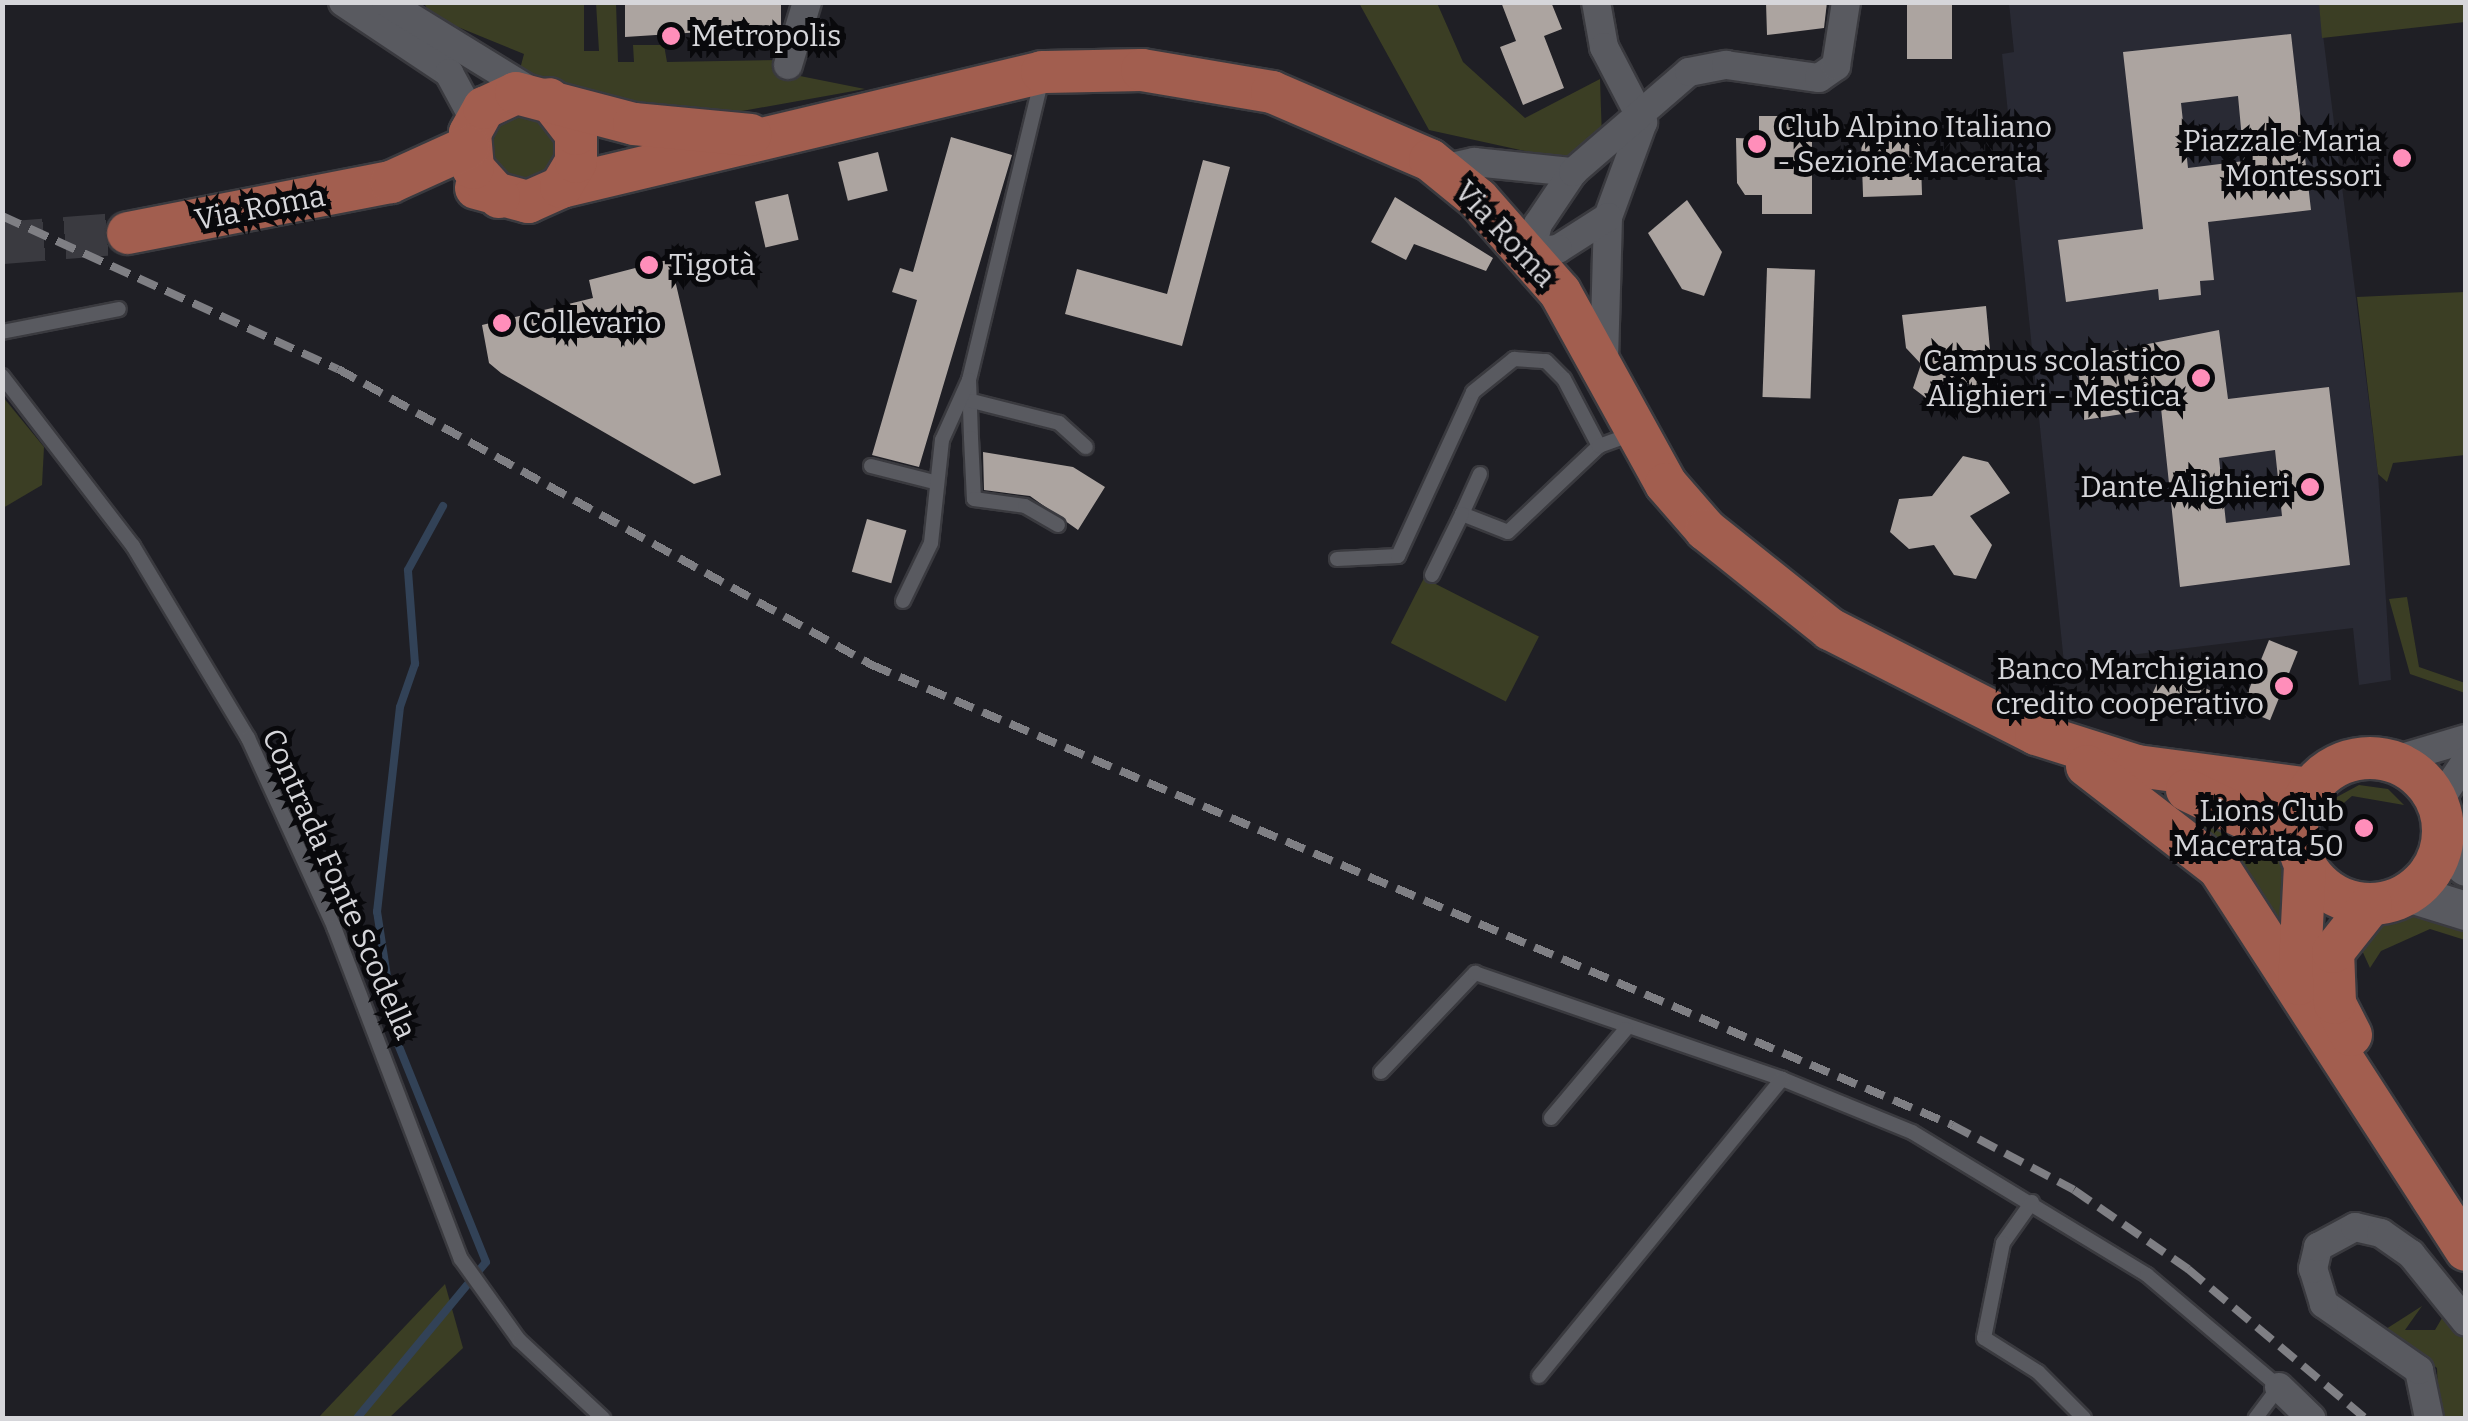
<!DOCTYPE html>
<html>
<head>
<meta charset="utf-8">
<style>
	body { margin:0 }
	#map { position:relative; width:2468px; height:1421px; overflow:hidden; background:#1f1f25; font-family:Bitter,serif }
	div>[style] { position:absolute }
	[style*='--x'] { left:calc(var(--x)*1px); top:calc(var(--y)*1px); width:calc(var(--w)*1px); rotate:calc(var(--a)*1deg) }
	.built>* { inset:0; background:#292a34 }
	.green>* { inset:0; background:#3b3e24; transform-origin:0 0 }
	.round { border-radius:50% }
	.stream>* { height:8px; margin:-4px; padding:0 4px; transform-origin:4px; border-radius:4px; background:#324257 }
	.building>* { inset:0; background:#aca4a0; transform-origin:0 0 }
	.primary-tunnel>* { height:42px; margin-top:-21px; transform-origin:0; background:repeating-linear-gradient(90deg,#3a3a40 0 42px,transparent 0 63px) }
	.roads { filter:drop-shadow(2px 0 #3a3a3f) drop-shadow(-2px 0 #3a3a3f) drop-shadow(0 2px #3a3a3f) drop-shadow(0 -2px #3a3a3f) }
	.lane>* { height:14px; margin:-7px; padding:0 7px; transform-origin:7px; border-radius:7px; background:#595a60 }
	.street>* { height:28px; margin:-14px; padding:0 14px; transform-origin:14px; border-radius:14px; background:#595a60 }
	.secondary>* { height:38px; margin:-19px; padding:0 19px; transform-origin:19px; border-radius:19px; background:#595a60 }
	.primary>* { height:42px; margin:-21px; padding:0 21px; transform-origin:21px; border-radius:21px; background:#a25e4f }
	.primary>.ring { margin:-21px; padding:0; box-sizing:content-box; background:none; border:42px solid #a25e4f; border-radius:50% }
	.rail>* { height:8px; margin-top:-4px; transform-origin:0; background:repeating-linear-gradient(90deg,#7f7f84 0 20px,transparent 0 30px) }
	.dots>* { width:28px; height:28px; translate:-50% -50%; box-sizing:border-box; border:5px solid #09090c; border-radius:50% }
	span { translate:-50% -50%; white-space:nowrap; text-align:center; line-height:1.15; -webkit-text-stroke:10px #09090c; paint-order:stroke }
	.poi-label { font-size:30px; color:#d6d6da }
	.left { translate:0 -50%; text-align:left }
	.right { translate:-100% -50%; text-align:right }
	.street-label { font-size:30px; color:#d6d6da }
	.frame { position:absolute; inset:0; border:5px solid #d6d6da; pointer-events:none }
</style>
</head>
<body>
<div id="map">
	<div class="built">
		<i style="clip-path:polygon(2009px 3px,2319px 3px,2378px 474px,2391px 680px,2359px 685px,2353px 628px,2064px 663px,2002px 54px,2014px 52px)"></i>
	</div>
	<div class="green">
		<i style="clip-path:polygon(424px 3px,584px 3px,584px 51px,599px 51px,596px 3px,616px 3px,618px 62px,634px 62px,633px 45px,664px 45px,667px 62px,780px 60px,795px 75px,865px 89px,731px 113px,591px 102px,520px 69px,524px 54px,431px 16px)"></i>
		<i style="clip-path:polygon(1359px 3px,1437px 3px,1463px 62px,1525px 118px,1600px 79px,1602px 139px,1561px 159px,1429px 130px)"></i>
		<i style="clip-path:polygon(2319px 3px,2465px 3px,2465px 22px,2322px 38px)"></i>
		<i class="round" style="left:493px;top:114px;width:64px;height:64px"></i>
		<i style="clip-path:polygon(2465px 292px,2465px 455px,2393px 463px,2387px 482px,2378px 474px,2357px 297px)"></i>
		<i style="clip-path:polygon(3px 397px,44px 447px,42px 485px,3px 508px)"></i>
		<i style="left:1424px;top:578px;width:129px;height:73px;rotate:27deg"></i>
		<i style="clip-path:polygon(2407px 597px,2419px 667px,2465px 683px,2465px 693px,2410px 674px,2389px 599px)"></i>
		<i style="clip-path:polygon(2359px 785px,2388px 789px,2404px 805px,2352px 796px,2324px 820px,2335px 798px)"></i>
		<i style="clip-path:polygon(2175px 801px,2267px 838px,2284px 871px,2279px 935px,2171px 808px)"></i>
		<i style="clip-path:polygon(2410px 912px,2465px 926px,2465px 940px,2430px 929px,2381px 951px,2370px 968px,2360px 946px,2373px 928px)"></i>
		<i style="clip-path:polygon(445px 1284px,463px 1348px,389px 1418px,318px 1418px)"></i>
		<i style="clip-path:polygon(2422px 1306px,2405px 1330px,2435px 1330px,2442px 1318px,2465px 1333px,2465px 1418px,2439px 1418px,2437px 1368px,2386px 1329px)"></i>
	</div>
	<div class="stream">
		<i style="--x:357;--y:1418;--w:202;--a:-50.4"></i>
		<i style="--x:486;--y:1262;--w:237;--a:-112"></i>
		<i style="--x:397;--y:1042;--w:132;--a:-98.7"></i>
		<i style="--x:377;--y:912;--w:206;--a:-83.6"></i>
		<i style="--x:400;--y:707;--w:46;--a:-70.8"></i>
		<i style="--x:415;--y:664;--w:94;--a:-94.3"></i>
		<i style="--x:408;--y:570;--w:73;--a:-61.3"></i>
	</div>
	<div class="building">
		<i style="clip-path:polygon(625px 2px,781px 2px,781px 27px,625px 37px)"></i>
		<i style="clip-path:polygon(1501px 2px,1551px 2px,1562px 29px,1544px 36px,1564px 88px,1523px 105px,1500px 47px,1516px 41px)"></i>
		<i style="clip-path:polygon(1766px 2px,1827px 2px,1824px 28px,1767px 35px)"></i>
		<i style="left:1907px;top:2px;width:45px;height:57px"></i>
		<i style="clip-path:polygon(evenodd,2291px 34px,2311px 210px,2208px 222px,2214px 280px,2200px 281px,2201px 295px,2159px 300px,2158px 289px,2066px 302px,2058px 240px,2143px 229px,2123px 52px,2291px 34px,2238px 96px,2244px 161px,2188px 168px,2181px 103px,2238px 96px)"></i>
		<i style="clip-path:polygon(1759px 116px,1812px 116px,1812px 214px,1762px 214px,1762px 195px,1745px 195px,1737px 183px,1736px 138px,1759px 139px)"></i>
		<i style="left:1920px;top:136px;width:59px;height:59px;rotate:88deg"></i>
		<i style="clip-path:polygon(951px 137px,1012px 155px,919px 467px,872px 455px,917px 300px,892px 292px,900px 268px,913px 272px)"></i>
		<i style="left:878px;top:152px;width:40px;height:41px;rotate:76deg"></i>
		<i style="clip-path:polygon(1203px 160px,1230px 167px,1182px 346px,1065px 314px,1077px 269px,1167px 294px)"></i>
		<i style="left:788px;top:194px;width:47px;height:34px;rotate:77deg"></i>
		<i style="clip-path:polygon(1395px 197px,1493px 258px,1486px 271px,1414px 244px,1406px 260px,1371px 242px)"></i>
		<i style="clip-path:polygon(1687px 200px,1722px 252px,1704px 296px,1682px 289px,1648px 233px)"></i>
		<i style="clip-path:polygon(670px 259px,721px 475px,694px 484px,501px 373px,489px 363px,482px 325px,593px 298px,589px 280px)"></i>
		<i style="left:1767px;top:268px;width:48px;height:129px;rotate:2deg"></i>
		<i style="clip-path:polygon(1986px 306px,1991px 361px,1978px 390px,1955px 375px,1930px 401px,1913px 388px,1921px 364px,1906px 348px,1902px 315px)"></i>
		<i style="clip-path:polygon(evenodd,2219px 330px,2228px 399px,2329px 387px,2350px 565px,2180px 587px,2161px 408px,2084px 420px,2077px 358px,2219px 330px,2275px 450px,2282px 516px,2226px 523px,2219px 458px,2275px 450px)"></i>
		<i style="clip-path:polygon(983px 452px,1073px 467px,1105px 487px,1078px 530px,1030px 496px,984px 490px)"></i>
		<i style="clip-path:polygon(1963px 456px,1988px 462px,2010px 493px,1970px 516px,1992px 545px,1976px 579px,1954px 575px,1934px 545px,1909px 549px,1890px 532px,1899px 499px,1932px 496px)"></i>
		<i style="left:867px;top:519px;width:41px;height:55px;rotate:16deg"></i>
		<i style="left:2269px;top:640px;width:31px;height:74px;rotate:22deg"></i>
		<i style="left:2164px;top:669px;width:51px;height:34px;rotate:25deg"></i>
	</div>
	<div class="primary-tunnel">
		<i style="--x:2;--y:243;--w:126;--a:-4.5"></i>
	</div>
	<div class="roads">
		<div class="lane">
			<i style="--x:1042;--y:78;--w:311;--a:103.6"></i>
			<i style="--x:969;--y:380;--w:58;--a:88"></i>
			<i style="--x:971;--y:438;--w:61;--a:87.2"></i>
			<i style="--x:974;--y:499;--w:51;--a:7.8"></i>
			<i style="--x:1025;--y:506;--w:38;--a:30"></i>
			<i style="--x:2;--y:332;--w:119;--a:-11.1"></i>
			<i style="--x:2;--y:376;--w:215;--a:52.4"></i>
			<i style="--x:133;--y:546;--w:224;--a:59.1"></i>
			<i style="--x:248;--y:738;--w:208;--a:65.5"></i>
			<i style="--x:334;--y:927;--w:355;--a:69.1"></i>
			<i style="--x:461;--y:1259;--w:100;--a:54.4"></i>
			<i style="--x:519;--y:1340;--w:115;--a:42.9"></i>
			<i style="--x:972;--y:401;--w:90;--a:14.2"></i>
			<i style="--x:1059;--y:423;--w:36;--a:42"></i>
			<i style="--x:871;--y:466;--w:65;--a:14.3"></i>
			<i style="--x:1480;--y:474;--w:44;--a:114.2"></i>
			<i style="--x:1462;--y:514;--w:49;--a:21.4"></i>
			<i style="--x:1508;--y:532;--w:125;--a:-43.4"></i>
			<i style="--x:1337;--y:559;--w:61;--a:-2.8"></i>
			<i style="--x:1398;--y:556;--w:180;--a:-65.4"></i>
			<i style="--x:1473;--y:392;--w:53;--a:-38.8"></i>
			<i style="--x:1514;--y:359;--w:32;--a:4"></i>
			<i style="--x:1546;--y:361;--w:25;--a:45"></i>
			<i style="--x:1564;--y:379;--w:76;--a:62.4"></i>
			<i style="--x:1599;--y:446;--w:37;--a:-20"></i>
			<i style="--x:1432;--y:575;--w:68;--a:-63.8"></i>
			<i style="--x:903;--y:601;--w:64;--a:-64.2"></i>
			<i style="--x:931;--y:543;--w:104;--a:-83.9"></i>
			<i style="--x:942;--y:440;--w:66;--a:-65.8"></i>
			<i style="--x:1381;--y:1072;--w:137;--a:-46.5"></i>
			<i style="--x:1475;--y:973;--w:325;--a:19"></i>
			<i style="--x:1782;--y:1079;--w:140;--a:22.2"></i>
			<i style="--x:1912;--y:1132;--w:275;--a:31.3"></i>
			<i style="--x:2147;--y:1275;--w:173;--a:40.3"></i>
			<i style="--x:2279;--y:1387;--w:39;--a:127"></i>
			<i style="--x:1551;--y:1118;--w:116;--a:-49.9"></i>
			<i style="--x:2032;--y:1202;--w:50;--a:125.3"></i>
			<i style="--x:2003;--y:1243;--w:97;--a:101.3"></i>
			<i style="--x:1984;--y:1338;--w:64;--a:32.2"></i>
			<i style="--x:2038;--y:1372;--w:65;--a:45"></i>
			<i style="--x:1539;--y:1376;--w:384;--a:-50.7"></i>
		</div>
		<div class="street">
			<i style="--x:343;--y:2;--w:128;--a:33.8"></i>
			<i style="--x:449;--y:73;--w:55;--a:61.6"></i>
			<i style="--x:386;--y:2;--w:174;--a:31.6"></i>
			<i style="--x:1596;--y:2;--w:46;--a:79.9"></i>
			<i style="--x:1604;--y:47;--w:85;--a:62.5"></i>
			<i style="--x:1643;--y:122;--w:101;--a:110.2"></i>
			<i style="--x:1608;--y:217;--w:140;--a:91.6"></i>
			<i style="--x:788;--y:65;--w:66;--a:-73.2"></i>
			<i style="--x:1443;--y:169;--w:32;--a:-13"></i>
			<i style="--x:1474;--y:162;--w:100;--a:5.8"></i>
			<i style="--x:1608;--y:217;--w:59;--a:147.4"></i>
			<i style="--x:1558;--y:249;--w:27;--a:174"></i>
			<i style="--x:1531;--y:252;--w:29;--a:-76"></i>
			<i style="--x:1538;--y:224;--w:63;--a:-56.1"></i>
			<i style="--x:1573;--y:172;--w:153;--a:-40.8"></i>
			<i style="--x:1689;--y:72;--w:38;--a:-11"></i>
			<i style="--x:1726;--y:65;--w:94;--a:8"></i>
			<i style="--x:1819;--y:78;--w:21;--a:-35"></i>
			<i style="--x:1836;--y:66;--w:65;--a:-81.1"></i>
			<i style="--x:2392;--y:761;--w:77;--a:-16.6"></i>
			<i style="--x:2437;--y:804;--w:52;--a:-56"></i>
			<i style="--x:2279;--y:1387;--w:45;--a:44.1"></i>
			<i style="--x:2429;--y:1418;--w:49;--a:-101.8"></i>
			<i style="--x:2419;--y:1370;--w:116;--a:-145.2"></i>
			<i style="--x:2324;--y:1304;--w:37;--a:-107"></i>
			<i style="--x:2313;--y:1269;--w:23;--a:-77"></i>
			<i style="--x:2318;--y:1247;--w:42;--a:-28.4"></i>
			<i style="--x:2355;--y:1227;--w:27;--a:13"></i>
			<i style="--x:2381;--y:1233;--w:37;--a:35"></i>
			<i style="--x:2411;--y:1254;--w:87;--a:51"></i>
		</div>
		<div class="secondary">
			<i style="--x:2441;--y:845;--w:33;--a:41"></i>
			<i style="--x:2408;--y:893;--w:61;--a:17.2"></i>
		</div>
		<div class="primary">
			<i style="--x:561;--y:187;--w:495;--a:-13.4"></i>
			<i style="--x:1042;--y:72;--w:100;--a:-1.1"></i>
			<i style="--x:1142;--y:70;--w:132;--a:9.6"></i>
			<i style="--x:1272;--y:92;--w:172;--a:23.3"></i>
			<i style="--x:1430;--y:160;--w:62;--a:39.1"></i>
			<i style="--x:1478;--y:199;--w:124;--a:48.6"></i>
			<i style="--x:1560;--y:292;--w:219;--a:61.1"></i>
			<i style="--x:1666;--y:484;--w:61;--a:49"></i>
			<i style="--x:1706;--y:530;--w:159;--a:38.6"></i>
			<i style="--x:1830;--y:629;--w:231;--a:27"></i>
			<i style="--x:2036;--y:734;--w:106;--a:17.6"></i>
			<i style="--x:2137;--y:766;--w:175;--a:7.6"></i>
			<i style="--x:476;--y:188;--w:54;--a:15.1"></i>
			<i style="--x:528;--y:202;--w:36;--a:-24"></i>
			<i style="--x:561;--y:187;--w:29;--a:-59"></i>
			<i style="--x:576;--y:162;--w:28;--a:-90"></i>
			<i style="--x:576;--y:134;--w:44;--a:-127.6"></i>
			<i style="--x:499;--y:197;--w:39;--a:-132"></i>
			<i style="--x:473;--y:168;--w:35;--a:-95"></i>
			<i style="--x:470;--y:133;--w:29;--a:-61"></i>
			<i style="--x:484;--y:108;--w:35;--a:-25"></i>
			<i style="--x:516;--y:93;--w:122;--a:14.7"></i>
			<i style="--x:634;--y:124;--w:117;--a:5.4"></i>
			<i style="--x:128;--y:233;--w:268;--a:-11"></i>
			<i style="--x:391;--y:182;--w:85;--a:-24.4"></i>
			<i class="ring" style="left:2297px;top:758px;width:104px;height:104px"></i>
			<i style="--x:2087;--y:766;--w:167;--a:37.7"></i>
			<i style="--x:2219;--y:868;--w:455;--a:57.1"></i>
			<i style="--x:2187;--y:790;--w:123;--a:25.9"></i>
			<i style="--x:2299;--y:984;--w:119;--a:-87.1"></i>
			<i style="--x:2351;--y:1035;--w:36;--a:-117"></i>
			<i style="--x:2335;--y:1003;--w:51;--a:-92.2"></i>
			<i style="--x:2333;--y:952;--w:61;--a:-51.6"></i>
		</div>
	</div>
	<div class="rail">
		<i style="--x:2;--y:216;--w:369;--a:24.5"></i>
		<i style="--x:338;--y:369;--w:611;--a:29"></i>
		<i style="--x:872;--y:665;--w:1174;--a:23.07"></i>
		<i style="--x:1952;--y:1125;--w:138;--a:28"></i>
		<i style="--x:2074;--y:1190;--w:139;--a:34.7"></i>
		<i style="--x:2188;--y:1269;--w:231;--a:40.1"></i>
	</div>
	<div class="dots">
		<i style="left:671px;top:36px;background:#ff8eba"></i>
		<i style="left:1757px;top:144px;background:#ff8eba"></i>
		<i style="left:2402px;top:158px;background:#ff8eba"></i>
		<i style="left:649px;top:265px;background:#ff8eba"></i>
		<i style="left:502px;top:323px;background:#ff8eba"></i>
		<i style="left:2201px;top:378px;background:#ff8eba"></i>
		<i style="left:2310px;top:487px;background:#ff8eba"></i>
		<i style="left:2284px;top:686px;background:#ff8eba"></i>
		<i style="left:2364px;top:828px;background:#ff8eba"></i>
	</div>
	<div class="poi-label">
		<span class="left" style="left:691px;top:36px">Metropolis</span>
		<span class="left" style="left:1777px;top:144px">Club Alpino Italiano<br>- Sezione Macerata</span>
		<span class="right" style="left:2382px;top:158px">Piazzale Maria<br>Montessori</span>
		<span class="left" style="left:669px;top:265px">Tigotà</span>
		<span class="left" style="left:522px;top:323px">Collevario</span>
		<span class="right" style="left:2181px;top:378px">Campus scolastico<br>Alighieri - Mestica</span>
		<span class="right" style="left:2290px;top:487px">Dante Alighieri</span>
		<span class="right" style="left:2264px;top:686px">Banco Marchigiano<br>credito cooperativo</span>
		<span class="right" style="left:2344px;top:828px">Lions Club<br>Macerata 50</span>
	</div>
	<div class="street-label">
		<span style="left:260px;top:208px;rotate:-11deg">Via Roma</span>
		<span style="left:1505px;top:234px;rotate:47deg">Via Roma</span>
		<span style="left:339px;top:884px;rotate:66deg">Contrada Fonte Scodella</span>
	</div>
	<div class="frame"></div>
</div>
</body>
</html>
